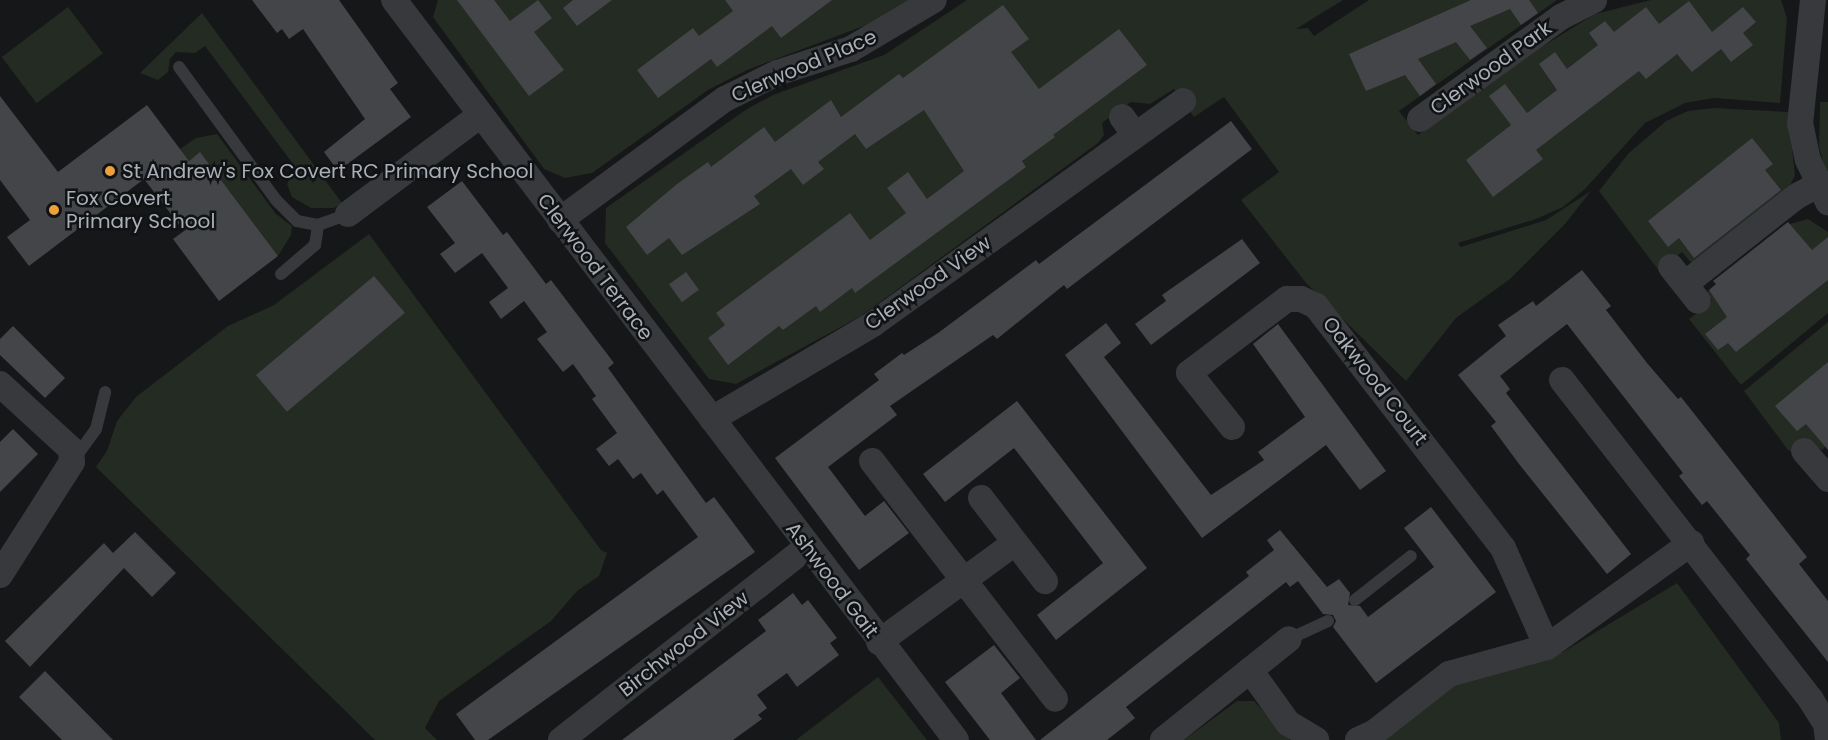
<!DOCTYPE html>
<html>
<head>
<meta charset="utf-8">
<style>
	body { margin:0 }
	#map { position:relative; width:1828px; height:740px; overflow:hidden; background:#161718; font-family:Poppins,sans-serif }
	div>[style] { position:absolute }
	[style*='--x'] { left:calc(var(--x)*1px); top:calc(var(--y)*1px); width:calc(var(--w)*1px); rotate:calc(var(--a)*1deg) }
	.green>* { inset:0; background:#232b23; transform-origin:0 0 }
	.building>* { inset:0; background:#434548; transform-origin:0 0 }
	.lane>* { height:12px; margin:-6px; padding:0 6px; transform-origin:6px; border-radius:6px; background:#37393d }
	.street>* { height:26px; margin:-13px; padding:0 13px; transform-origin:13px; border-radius:13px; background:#37393d }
	.dots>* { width:16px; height:16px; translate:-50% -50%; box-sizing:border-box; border:3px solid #111213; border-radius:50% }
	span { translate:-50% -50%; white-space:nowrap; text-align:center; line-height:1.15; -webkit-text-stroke:5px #111213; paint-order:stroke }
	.street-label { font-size:20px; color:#a9afb8 }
	.poi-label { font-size:20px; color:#a9afb8 }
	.left { translate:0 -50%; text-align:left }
</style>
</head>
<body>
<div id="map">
	<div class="green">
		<i style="clip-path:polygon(438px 0,911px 0,869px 24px,747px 70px,708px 90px,592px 173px,565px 178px,544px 169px,433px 17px)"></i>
		<i style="clip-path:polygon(967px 0,1343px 0,1296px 29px,1308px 28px,1314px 36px,1369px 0,1557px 0,1399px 111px,1418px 135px,1522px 59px,1595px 14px,1651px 0,1781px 0,1787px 18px,1780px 103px,1714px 98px,1685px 103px,1645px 123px,1585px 189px,1563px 207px,1536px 219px,1458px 243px,1461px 247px,1546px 220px,1591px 191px,1565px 224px,1510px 279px,1456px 318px,1406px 381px,1306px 283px,1241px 200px,1279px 172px,1224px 97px,1194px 117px,1174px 89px,1150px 104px,1131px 102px,1102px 123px,1104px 135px,1098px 143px,861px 316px,736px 384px,709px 379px,605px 243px,606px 208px,747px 109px,773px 95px,884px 55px)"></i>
		<i style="left:68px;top:7px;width:58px;height:83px;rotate:53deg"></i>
		<i style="clip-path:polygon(202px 13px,342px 203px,334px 208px,311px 208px,292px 197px,287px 184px,296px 168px,205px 46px,195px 53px,176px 52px,170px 59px,168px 72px,158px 80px,140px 73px)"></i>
		<i style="clip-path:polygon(1820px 102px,1828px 102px,1828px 179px,1819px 147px)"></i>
		<i style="clip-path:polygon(1714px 108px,1788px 112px,1795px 175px,1791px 184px,1693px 265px,1682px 252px,1659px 271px,1599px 191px,1628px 154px,1666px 121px,1688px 111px)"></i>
		<i style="clip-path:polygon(217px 134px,276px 214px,292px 226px,291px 235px,278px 256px,200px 153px,189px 161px,180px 149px,196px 138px)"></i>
		<i style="clip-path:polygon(1808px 219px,1828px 232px,1828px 313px,1741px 385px,1689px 319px,1712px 301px,1706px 293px,1790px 224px)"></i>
		<i style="clip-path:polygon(369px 234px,601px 550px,607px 553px,599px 576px,577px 591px,551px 621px,439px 701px,425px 728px,437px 740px,375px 740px,96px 467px,107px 451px,117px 421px,136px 397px,228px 326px,274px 305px)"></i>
		<i style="clip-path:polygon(1828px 322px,1828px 444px,1822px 450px,1807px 442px,1798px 456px,1788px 450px,1744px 391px)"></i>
		<i style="clip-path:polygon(1677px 583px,1779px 723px,1781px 740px,1384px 740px,1445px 689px,1476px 673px,1563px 652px)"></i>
		<i style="clip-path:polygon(878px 677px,927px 740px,796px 740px)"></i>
		<i style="clip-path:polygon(1237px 701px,1254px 701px,1290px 740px,1184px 740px)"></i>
	</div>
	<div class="building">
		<i style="clip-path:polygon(252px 0,339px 0,398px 83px,390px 89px,411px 117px,338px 171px,324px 152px,365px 119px,303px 29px,289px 39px,282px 29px,277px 33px)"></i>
		<i style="clip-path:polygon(457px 0,494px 0,510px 21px,538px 0,552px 18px,534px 32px,564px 70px,529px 96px)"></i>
		<i style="clip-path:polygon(573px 0,612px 0,577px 26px,563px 8px)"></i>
		<i style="clip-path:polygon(725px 0,832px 0,781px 38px,772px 26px,717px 67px,711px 59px,658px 98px,637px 70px,693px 28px,699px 36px,733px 11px)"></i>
		<i style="clip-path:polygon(1471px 0,1529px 0,1538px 13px,1521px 25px,1510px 9px,1470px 26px,1487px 48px,1470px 60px,1456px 42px,1418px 59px,1436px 84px,1420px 96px,1405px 75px,1366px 91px,1349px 54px)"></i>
		<i style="clip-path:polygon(1689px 1px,1712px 32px,1743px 7px,1756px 22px,1743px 33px,1753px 45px,1731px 62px,1721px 49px,1692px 72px,1677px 54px,1646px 79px,1639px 71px,1536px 150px,1543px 159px,1493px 197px,1466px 160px,1511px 125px,1489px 96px,1505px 84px,1527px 113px,1557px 90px,1539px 64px,1555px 52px,1567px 69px,1598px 45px,1589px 33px,1605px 21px,1614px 32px,1646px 7px,1659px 24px)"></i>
		<i style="clip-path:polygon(1003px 5px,1029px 39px,1011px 52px,1039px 89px,1119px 29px,1147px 65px,1053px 135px,1055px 137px,1022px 161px,1026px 167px,855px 293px,852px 288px,820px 312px,816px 306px,783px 330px,779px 326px,728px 365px,708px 338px,725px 325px,716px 313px,850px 213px,870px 240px,906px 213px,887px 188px,908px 172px,927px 199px,964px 171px,924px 110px,866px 149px,855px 134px,818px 162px,824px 169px,803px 185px,791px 169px,754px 196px,760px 204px,682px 255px,669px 238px,647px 255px,626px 227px,677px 184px,708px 162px,711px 167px,764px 127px,775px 142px,831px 100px,841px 117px,899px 74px,903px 78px)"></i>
		<i style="clip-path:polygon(0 96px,58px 172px,147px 105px,189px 161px,200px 152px,278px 256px,219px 301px,173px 239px,184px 231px,144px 179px,29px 266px,7px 237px,30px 220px,0 180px)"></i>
		<i style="clip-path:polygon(1231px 121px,1252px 149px,1067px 289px,1064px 285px,997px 339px,993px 335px,890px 406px,897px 415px,828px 467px,865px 516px,884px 501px,909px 533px,859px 570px,775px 458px,879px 380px,874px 374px,902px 353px,904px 355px,938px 333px,1036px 260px,1039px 264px)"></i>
		<i style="clip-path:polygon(1752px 138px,1773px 164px,1765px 170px,1781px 190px,1694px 258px,1679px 238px,1668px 247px,1648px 221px)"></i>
		<i style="clip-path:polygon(462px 181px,503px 235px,507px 232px,546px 284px,551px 280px,598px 342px,614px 363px,608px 368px,706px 503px,714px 497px,755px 552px,488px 740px,475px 740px,456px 714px,698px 537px,663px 490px,657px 495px,641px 473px,633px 479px,618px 459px,609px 466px,596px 449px,617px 433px,592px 399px,596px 396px,573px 364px,563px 372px,537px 339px,547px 332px,524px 301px,501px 319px,489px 302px,508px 288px,482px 253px,455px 273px,440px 254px,455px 243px,427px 207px)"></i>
		<i style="clip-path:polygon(1788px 222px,1812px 250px,1828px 237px,1828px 280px,1736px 352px,1728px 343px,1718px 350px,1705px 334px,1727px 317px,1709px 290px,1716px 284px,1713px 281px)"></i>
		<i style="clip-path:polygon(1242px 239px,1260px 263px,1151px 345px,1135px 324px,1166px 301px,1162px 295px)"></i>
		<i style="clip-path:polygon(1582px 270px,1611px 306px,1606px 310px,1647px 363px,1678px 399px,1681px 397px,1807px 557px,1799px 564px,1828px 601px,1828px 662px,1746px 559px,1750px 555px,1707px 501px,1702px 505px,1679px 476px,1683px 473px,1567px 324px,1500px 376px,1510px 389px,1506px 393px,1631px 554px,1607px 574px,1519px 464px,1491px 426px,1496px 422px,1458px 375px,1506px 336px,1498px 325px,1533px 301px,1536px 306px)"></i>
		<i style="left:686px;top:272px;width:22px;height:21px;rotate:54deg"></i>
		<i style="left:374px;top:276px;width:48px;height:154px;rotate:50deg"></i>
		<i style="clip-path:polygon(1106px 323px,1121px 343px,1104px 357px,1211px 495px,1264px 460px,1258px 452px,1305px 417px,1253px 344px,1278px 324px,1386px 471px,1360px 490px,1326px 445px,1202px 538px,1065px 355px)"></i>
		<i style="clip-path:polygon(13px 326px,65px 378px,45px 398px,0 355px,0 339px)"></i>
		<i style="clip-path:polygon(1828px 362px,1828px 450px,1806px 424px,1797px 431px,1775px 406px)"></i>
		<i style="clip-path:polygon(1017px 401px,1147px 568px,1056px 640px,1037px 615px,1103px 563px,1014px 448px,945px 502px,923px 474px)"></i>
		<i style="clip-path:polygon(13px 429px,38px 454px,0 492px,0 442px)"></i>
		<i style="clip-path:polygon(1431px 507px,1496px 592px,1376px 683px,1333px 627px,1336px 621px,1333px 615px,1323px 614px,1298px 581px,1290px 587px,1286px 582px,1126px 707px,1135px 718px,1107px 740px,1040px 740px,1249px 576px,1246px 572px,1274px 550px,1267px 540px,1280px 530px,1327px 587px,1339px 579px,1350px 593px,1348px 605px,1360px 606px,1368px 617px,1434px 567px,1404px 528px)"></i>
		<i style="clip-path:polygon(135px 532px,176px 573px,152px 597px,124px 568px,30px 667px,5px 641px,104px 543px,113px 553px)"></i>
		<i style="clip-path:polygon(793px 593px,802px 605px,808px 600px,837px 638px,830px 643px,839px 655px,797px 687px,787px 673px,757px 695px,767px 708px,758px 715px,762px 719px,733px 740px,622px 740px,766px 631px,758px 620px)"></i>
		<i style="clip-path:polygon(994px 645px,1020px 678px,1001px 693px,1036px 740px,990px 740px,945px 682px)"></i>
		<i style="clip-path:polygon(45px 671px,113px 740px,62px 740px,19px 697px)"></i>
	</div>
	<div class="lane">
		<i style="--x:179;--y:67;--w:165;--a:53.9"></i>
		<i style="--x:276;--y:200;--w:30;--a:45"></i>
		<i style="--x:297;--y:221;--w:21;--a:11"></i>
		<i style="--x:318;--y:225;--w:32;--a:-20"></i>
		<i style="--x:281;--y:274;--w:45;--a:-40.5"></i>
		<i style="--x:315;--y:245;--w:20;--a:-81"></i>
		<i style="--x:75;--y:458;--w:36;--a:-54"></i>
		<i style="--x:96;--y:429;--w:38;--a:-76"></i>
		<i style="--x:1355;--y:600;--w:71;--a:-38.2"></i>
		<i style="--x:1289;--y:639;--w:43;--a:-24.8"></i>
	</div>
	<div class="street">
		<i style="--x:394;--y:0;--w:929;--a:52.78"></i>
		<i style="--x:1813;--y:0;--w:124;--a:96"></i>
		<i style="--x:1800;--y:123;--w:38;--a:78"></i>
		<i style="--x:1808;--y:160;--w:47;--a:64.5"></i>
		<i style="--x:1122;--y:117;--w:22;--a:54"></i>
		<i style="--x:1420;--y:119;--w:174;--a:-35.9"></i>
		<i style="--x:1561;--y:17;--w:37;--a:-27"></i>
		<i style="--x:348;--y:214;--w:164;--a:-36.8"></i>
		<i style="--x:560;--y:220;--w:205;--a:-36.3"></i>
		<i style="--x:725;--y:99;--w:58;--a:-26.6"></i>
		<i style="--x:777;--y:73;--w:78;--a:-18"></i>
		<i style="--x:851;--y:49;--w:96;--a:-30.6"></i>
		<i style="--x:1671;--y:267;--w:43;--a:51.5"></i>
		<i style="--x:1685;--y:284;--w:142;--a:-38.2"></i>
		<i style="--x:1797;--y:196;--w:24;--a:-28"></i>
		<i style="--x:1562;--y:380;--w:405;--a:52.1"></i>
		<i style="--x:1811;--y:700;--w:28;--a:58"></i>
		<i style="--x:1826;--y:724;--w:16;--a:83"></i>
		<i style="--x:0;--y:384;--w:96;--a:42.5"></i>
		<i style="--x:71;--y:449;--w:13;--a:86"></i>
		<i style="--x:72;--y:462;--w:134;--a:122.5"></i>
		<i style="--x:712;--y:419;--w:187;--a:-30.5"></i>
		<i style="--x:873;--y:324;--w:382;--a:-35.7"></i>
		<i style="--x:1232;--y:427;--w:69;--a:-128.5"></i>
		<i style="--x:1189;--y:373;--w:123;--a:-37.1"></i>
		<i style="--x:1287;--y:299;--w:14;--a:0"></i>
		<i style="--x:1301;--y:299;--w:17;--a:25"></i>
		<i style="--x:1316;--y:306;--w:306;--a:52.3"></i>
		<i style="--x:1503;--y:548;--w:108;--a:66"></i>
		<i style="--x:1804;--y:451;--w:37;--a:49"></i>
		<i style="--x:872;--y:461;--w:300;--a:52.4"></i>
		<i style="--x:981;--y:498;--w:105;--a:52.4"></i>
		<i style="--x:879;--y:642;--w:168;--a:-36.1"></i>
		<i style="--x:1250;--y:670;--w:65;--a:54.4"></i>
		<i style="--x:1288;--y:723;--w:33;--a:31"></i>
		<i style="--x:561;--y:740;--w:313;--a:-38.1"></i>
		<i style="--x:1163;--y:740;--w:161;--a:-38.7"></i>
		<i style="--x:1358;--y:740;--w:19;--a:-25"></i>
		<i style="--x:1375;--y:732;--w:94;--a:-38.1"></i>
		<i style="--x:1449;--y:674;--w:102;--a:-15.4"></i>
		<i style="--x:1547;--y:647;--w:178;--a:-35.8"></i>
	</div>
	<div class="dots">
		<i style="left:110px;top:171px;background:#eca13a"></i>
		<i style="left:54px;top:210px;background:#eca13a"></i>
	</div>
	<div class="street-label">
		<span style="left:804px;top:66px;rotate:-23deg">Clerwood Place</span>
		<span style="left:1491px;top:68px;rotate:-36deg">Clerwood Park</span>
		<span style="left:595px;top:267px;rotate:53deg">Clerwood Terrace</span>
		<span style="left:928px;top:283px;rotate:-35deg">Clerwood View</span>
		<span style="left:1375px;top:381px;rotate:52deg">Oakwood Court</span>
		<span style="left:832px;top:580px;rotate:53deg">Ashwood Gait</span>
		<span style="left:684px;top:644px;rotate:-38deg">Birchwood View</span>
	</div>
	<div class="poi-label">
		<span class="left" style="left:122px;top:171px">St Andrew's Fox Covert RC Primary School</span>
		<span class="left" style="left:66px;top:210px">Fox Covert<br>Primary School</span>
	</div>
</div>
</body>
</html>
